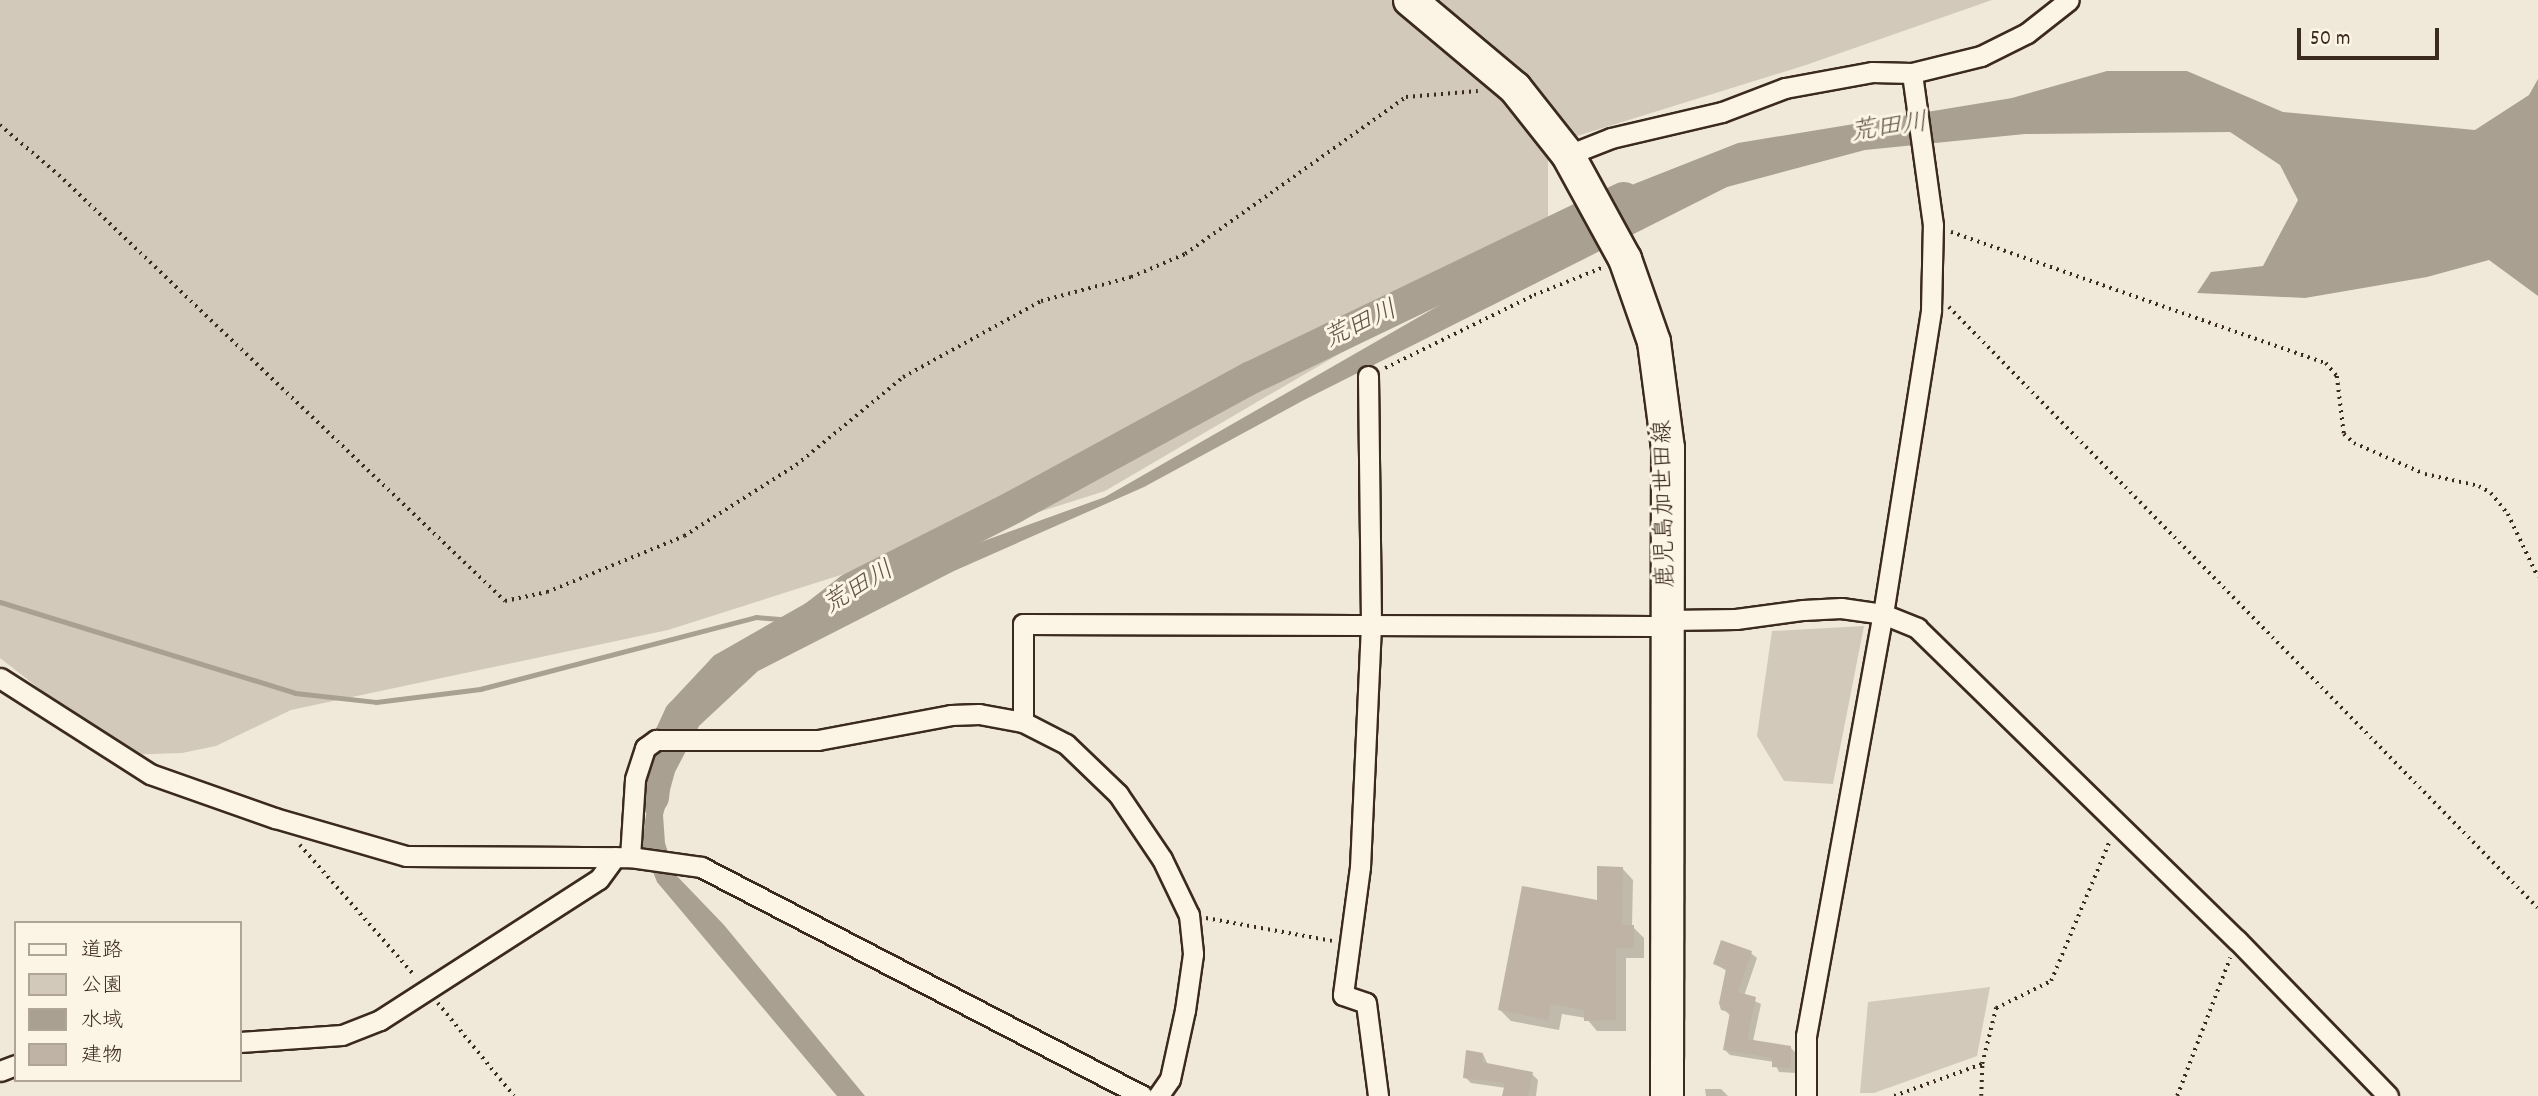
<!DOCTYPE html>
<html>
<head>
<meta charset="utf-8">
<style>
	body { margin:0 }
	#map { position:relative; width:2538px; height:1096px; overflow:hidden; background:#f0e9d9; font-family:Dekko,"Klee One",sans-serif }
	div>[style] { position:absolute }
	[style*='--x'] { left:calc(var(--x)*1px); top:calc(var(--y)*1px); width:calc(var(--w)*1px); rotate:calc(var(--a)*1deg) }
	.green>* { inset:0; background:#d2c9ba }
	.water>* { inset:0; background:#aaa091 }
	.shadow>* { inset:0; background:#0003 }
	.stream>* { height:5px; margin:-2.5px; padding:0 2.5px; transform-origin:2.5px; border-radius:2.5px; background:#aaa091 }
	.river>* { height:33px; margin:-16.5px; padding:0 16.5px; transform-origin:16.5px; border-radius:16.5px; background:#aaa091 }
	.building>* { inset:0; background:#beb3a4 }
	.path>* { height:3.5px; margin-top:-1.75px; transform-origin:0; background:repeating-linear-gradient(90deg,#3b2a1e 0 2px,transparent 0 7px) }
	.roads { filter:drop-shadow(2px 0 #3b2a1e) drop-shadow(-2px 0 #3b2a1e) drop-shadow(0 2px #3b2a1e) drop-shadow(0 -2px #3b2a1e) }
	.minor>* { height:19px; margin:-9.5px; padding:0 9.5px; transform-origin:9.5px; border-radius:9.5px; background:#fcf5e5 }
	.primary>* { height:32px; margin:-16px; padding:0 16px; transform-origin:16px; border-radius:16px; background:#fcf5e5 }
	span { translate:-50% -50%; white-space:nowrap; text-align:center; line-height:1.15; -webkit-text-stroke:6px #fcf5e5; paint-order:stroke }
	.street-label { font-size:24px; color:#3b2a1e }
	.water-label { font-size:26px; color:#625346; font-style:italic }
	.legend { position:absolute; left:14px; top:921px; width:228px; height:161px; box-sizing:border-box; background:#fcf5e5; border:2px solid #afa495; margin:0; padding:9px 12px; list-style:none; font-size:21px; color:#3b2a1e }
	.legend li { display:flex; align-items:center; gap:14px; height:35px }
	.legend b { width:35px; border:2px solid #afa495 }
	.scale { position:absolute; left:2297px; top:28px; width:142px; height:32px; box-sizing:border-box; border:4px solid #3b2a1e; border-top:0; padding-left:9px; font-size:21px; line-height:24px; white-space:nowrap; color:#3b2a1e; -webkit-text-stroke:5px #fcf5e5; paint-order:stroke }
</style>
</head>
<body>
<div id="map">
	<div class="green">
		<i style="clip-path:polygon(0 0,1992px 0,1806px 65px,1548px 145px,1548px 232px,1105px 491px,668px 630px,291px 710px,216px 746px,182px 753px,124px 755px,0 658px)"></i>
		<i style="clip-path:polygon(1864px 626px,1833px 784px,1784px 781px,1757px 736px,1772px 631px)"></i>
		<i style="clip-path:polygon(1990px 987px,1977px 1056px,1874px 1093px,1860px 1093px,1868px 1002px)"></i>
	</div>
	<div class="water">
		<i style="clip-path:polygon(2107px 71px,2187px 71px,2283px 112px,2475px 130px,2529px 95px,2538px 79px,2538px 296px,2489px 260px,2427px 277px,2305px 298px,2197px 293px,2211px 272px,2263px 266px,2298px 200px,2280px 165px,2230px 132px,2025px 134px,1865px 150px,1727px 187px,1304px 400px,1144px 487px,954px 571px,758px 671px,699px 726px,675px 772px,663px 815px,665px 843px,675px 874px,724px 925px,865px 1096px,837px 1096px,657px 882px,642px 844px,652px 771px,685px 717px,757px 657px,945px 555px,1105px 497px,1534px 251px,1634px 184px,1738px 143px,2012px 98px)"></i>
	</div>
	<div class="shadow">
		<i style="clip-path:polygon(1622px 868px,1633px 880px,1632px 926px,1644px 938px,1644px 958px,1626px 958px,1626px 1031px,1597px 1031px,1586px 1018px,1562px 1014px,1559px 1030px,1511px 1021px,1500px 1010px,1598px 903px)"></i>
		<i style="clip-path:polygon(1751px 953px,1757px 958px,1744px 996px,1761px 1004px,1753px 1041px,1790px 1047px,1796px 1053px,1796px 1073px,1779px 1072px,1774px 1062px,1730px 1055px,1725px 1050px,1731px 1016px,1723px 1009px,1727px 971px,1715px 964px)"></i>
		<i style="clip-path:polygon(1483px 1054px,1488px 1065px,1532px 1074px,1538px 1080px,1536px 1096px,1504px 1096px,1506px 1088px,1471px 1083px,1465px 1077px)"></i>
		<i style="clip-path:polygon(1705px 1089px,1721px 1089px,1728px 1096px,1706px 1096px)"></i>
	</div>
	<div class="stream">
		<i style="--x:0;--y:602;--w:309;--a:17.1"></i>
		<i style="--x:295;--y:693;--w:81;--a:6.3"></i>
		<i style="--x:376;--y:702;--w:105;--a:-7.1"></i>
		<i style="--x:480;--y:689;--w:285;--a:-14.6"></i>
		<i style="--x:756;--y:617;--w:47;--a:4.9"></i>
	</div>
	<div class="river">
		<i style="--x:652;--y:797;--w:28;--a:-84"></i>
		<i style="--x:655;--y:769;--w:60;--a:-65.2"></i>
		<i style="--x:680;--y:715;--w:64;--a:-46.9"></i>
		<i style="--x:724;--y:668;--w:105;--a:-29.7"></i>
		<i style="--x:815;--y:616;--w:44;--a:-37.6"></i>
		<i style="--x:850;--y:589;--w:184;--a:-26.8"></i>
		<i style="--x:1014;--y:506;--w:270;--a:-28.6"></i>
		<i style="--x:1251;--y:377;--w:413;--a:-25.7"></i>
	</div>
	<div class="building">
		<i style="clip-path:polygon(1597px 866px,1623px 867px,1622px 925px,1634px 925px,1634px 948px,1616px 948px,1616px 1020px,1584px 1021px,1584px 1010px,1551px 1004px,1548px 1020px,1498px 1010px,1522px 886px,1597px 900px)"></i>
		<i style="clip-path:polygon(1721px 940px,1752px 951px,1738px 992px,1756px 997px,1747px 1039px,1791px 1046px,1791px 1068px,1772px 1067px,1772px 1058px,1723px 1050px,1730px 1012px,1721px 1010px,1719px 1003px,1726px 969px,1713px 964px)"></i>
		<i style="clip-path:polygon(1466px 1050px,1483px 1053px,1482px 1062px,1533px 1072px,1528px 1096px,1502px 1096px,1505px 1083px,1463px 1078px)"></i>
	</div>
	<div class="path">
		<i style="--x:0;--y:125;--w:77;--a:40.3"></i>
		<i style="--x:59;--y:175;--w:617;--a:43.69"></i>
		<i style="--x:505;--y:601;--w:43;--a:-12.1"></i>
		<i style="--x:547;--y:592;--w:148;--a:-22.2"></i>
		<i style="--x:684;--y:536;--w:133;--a:-32.4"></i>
		<i style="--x:796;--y:465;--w:139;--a:-39.4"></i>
		<i style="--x:903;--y:377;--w:158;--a:-28.8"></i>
		<i style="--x:1041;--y:301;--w:93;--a:-14.9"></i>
		<i style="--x:1131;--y:277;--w:59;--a:-23.1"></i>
		<i style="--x:1185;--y:254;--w:271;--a:-35.4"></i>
		<i style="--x:1406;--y:97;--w:72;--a:-4.8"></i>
		<i style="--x:1951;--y:232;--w:397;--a:19.3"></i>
		<i style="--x:2326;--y:363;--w:17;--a:50"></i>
		<i style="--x:2337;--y:376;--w:58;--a:83.1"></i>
		<i style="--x:2344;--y:434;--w:13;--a:42"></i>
		<i style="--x:2354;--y:443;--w:77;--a:23.6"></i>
		<i style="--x:2425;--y:474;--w:55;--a:12.5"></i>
		<i style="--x:2479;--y:486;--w:14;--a:30"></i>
		<i style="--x:2491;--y:493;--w:27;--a:51"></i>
		<i style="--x:2508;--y:514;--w:70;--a:64.5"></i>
		<i style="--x:1949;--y:307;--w:841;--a:45.58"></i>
		<i style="--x:1385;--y:368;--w:166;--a:-26.1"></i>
		<i style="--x:1534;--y:295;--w:75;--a:-21.8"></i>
		<i style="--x:300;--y:845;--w:174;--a:48.7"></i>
		<i style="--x:1206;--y:918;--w:128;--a:10.3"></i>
		<i style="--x:438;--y:1003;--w:120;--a:50.7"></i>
		<i style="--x:1894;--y:1096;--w:94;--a:-20"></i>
		<i style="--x:1981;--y:1096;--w:32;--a:-88"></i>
		<i style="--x:1982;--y:1064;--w:58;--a:-76"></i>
		<i style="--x:1996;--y:1008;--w:61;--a:-26.1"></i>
		<i style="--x:2051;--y:981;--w:153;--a:-67.3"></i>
		<i style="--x:2177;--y:1096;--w:148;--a:-69"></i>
	</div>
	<div class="roads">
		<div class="minor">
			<i style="--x:1568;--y:155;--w:46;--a:-21.6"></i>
			<i style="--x:1611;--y:138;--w:114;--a:-13.2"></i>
			<i style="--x:1722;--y:112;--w:67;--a:-20.9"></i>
			<i style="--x:1785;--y:88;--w:88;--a:-10.4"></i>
			<i style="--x:1872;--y:72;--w:40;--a:1.4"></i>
			<i style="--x:1912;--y:73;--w:71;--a:-13.8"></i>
			<i style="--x:1981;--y:56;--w:51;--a:-26.6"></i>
			<i style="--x:2027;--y:33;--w:53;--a:-38.2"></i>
			<i style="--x:1368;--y:376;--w:249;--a:89.3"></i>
			<i style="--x:1371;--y:625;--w:242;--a:92.6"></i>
			<i style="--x:1360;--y:867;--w:129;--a:97.6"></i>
			<i style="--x:1343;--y:995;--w:24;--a:19"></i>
			<i style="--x:1366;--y:1003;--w:94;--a:82.6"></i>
			<i style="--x:0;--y:678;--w:178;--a:32.6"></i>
			<i style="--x:150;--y:774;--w:133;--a:19.4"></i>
			<i style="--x:275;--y:818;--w:136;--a:16.2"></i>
			<i style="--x:406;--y:856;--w:224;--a:0.3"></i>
			<i style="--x:630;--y:857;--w:72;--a:8"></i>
			<i style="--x:701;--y:867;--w:497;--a:27.4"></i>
			<i style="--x:1023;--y:722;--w:98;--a:-90"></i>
			<i style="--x:1023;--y:624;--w:631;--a:0.18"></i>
			<i style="--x:1654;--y:626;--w:15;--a:-23"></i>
			<i style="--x:1668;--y:620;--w:68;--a:-0.8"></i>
			<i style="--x:1736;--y:619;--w:68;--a:-7.7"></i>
			<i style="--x:1803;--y:610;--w:38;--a:-3"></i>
			<i style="--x:1841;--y:608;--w:42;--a:8.1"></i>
			<i style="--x:1883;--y:614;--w:37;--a:22"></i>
			<i style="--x:1917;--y:628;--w:447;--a:44.3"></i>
			<i style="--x:2237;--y:940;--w:217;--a:45.9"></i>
			<i style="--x:630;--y:857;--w:78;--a:-86.3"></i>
			<i style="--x:635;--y:779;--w:33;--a:-72"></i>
			<i style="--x:645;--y:748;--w:14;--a:-36"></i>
			<i style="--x:656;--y:740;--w:162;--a:0"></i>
			<i style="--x:818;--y:740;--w:135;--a:-10.6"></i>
			<i style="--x:951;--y:715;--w:28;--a:-2"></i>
			<i style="--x:979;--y:714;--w:45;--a:10.3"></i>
			<i style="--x:1023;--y:722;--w:48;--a:27.1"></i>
			<i style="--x:1066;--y:744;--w:72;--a:43.9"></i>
			<i style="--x:1118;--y:794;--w:78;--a:55.9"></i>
			<i style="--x:1162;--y:859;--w:62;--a:64.3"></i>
			<i style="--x:1189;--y:915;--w:39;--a:84"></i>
			<i style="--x:1193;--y:954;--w:57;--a:98.1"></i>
			<i style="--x:1185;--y:1010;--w:71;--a:102.3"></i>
			<i style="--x:1170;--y:1079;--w:21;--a:125"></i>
			<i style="--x:240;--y:1042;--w:102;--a:-3.9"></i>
			<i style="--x:342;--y:1035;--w:41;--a:-21.5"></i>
			<i style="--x:380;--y:1020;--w:260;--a:-32.8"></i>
			<i style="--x:599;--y:879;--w:27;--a:-54"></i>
			<i style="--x:0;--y:1071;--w:17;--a:-21"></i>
			<i style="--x:1806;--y:1096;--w:60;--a:-90"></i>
			<i style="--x:1806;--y:1036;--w:429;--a:-79.7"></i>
			<i style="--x:1883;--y:614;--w:308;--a:-81"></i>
			<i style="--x:1931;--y:310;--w:85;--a:-88.7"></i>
			<i style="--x:1933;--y:225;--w:153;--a:-97.9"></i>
		</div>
		<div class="primary">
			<i style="--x:1410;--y:0;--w:137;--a:40"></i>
			<i style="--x:1515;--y:88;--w:85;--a:51.7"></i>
			<i style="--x:1568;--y:155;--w:119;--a:61.3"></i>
			<i style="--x:1625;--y:259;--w:88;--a:70.7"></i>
			<i style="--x:1654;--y:342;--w:107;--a:82.5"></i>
			<i style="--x:1668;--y:448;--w:648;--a:90.09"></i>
		</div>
	</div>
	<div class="street-label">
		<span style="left:1666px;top:504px;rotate:-91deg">鹿児島加世田線</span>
	</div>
	<div class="water-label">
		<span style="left:1889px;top:129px;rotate:-8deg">荒田川</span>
		<span style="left:1361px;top:326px;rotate:-25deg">荒田川</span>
		<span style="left:859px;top:589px;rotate:-31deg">荒田川</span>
	</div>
	<ul class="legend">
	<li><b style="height:9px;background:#fcf5e5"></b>道路</li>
	<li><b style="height:19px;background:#d2c9ba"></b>公園</li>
	<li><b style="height:19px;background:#aaa091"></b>水域</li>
	<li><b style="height:19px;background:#beb3a4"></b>建物</li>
	</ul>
	<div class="scale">50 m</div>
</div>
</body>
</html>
